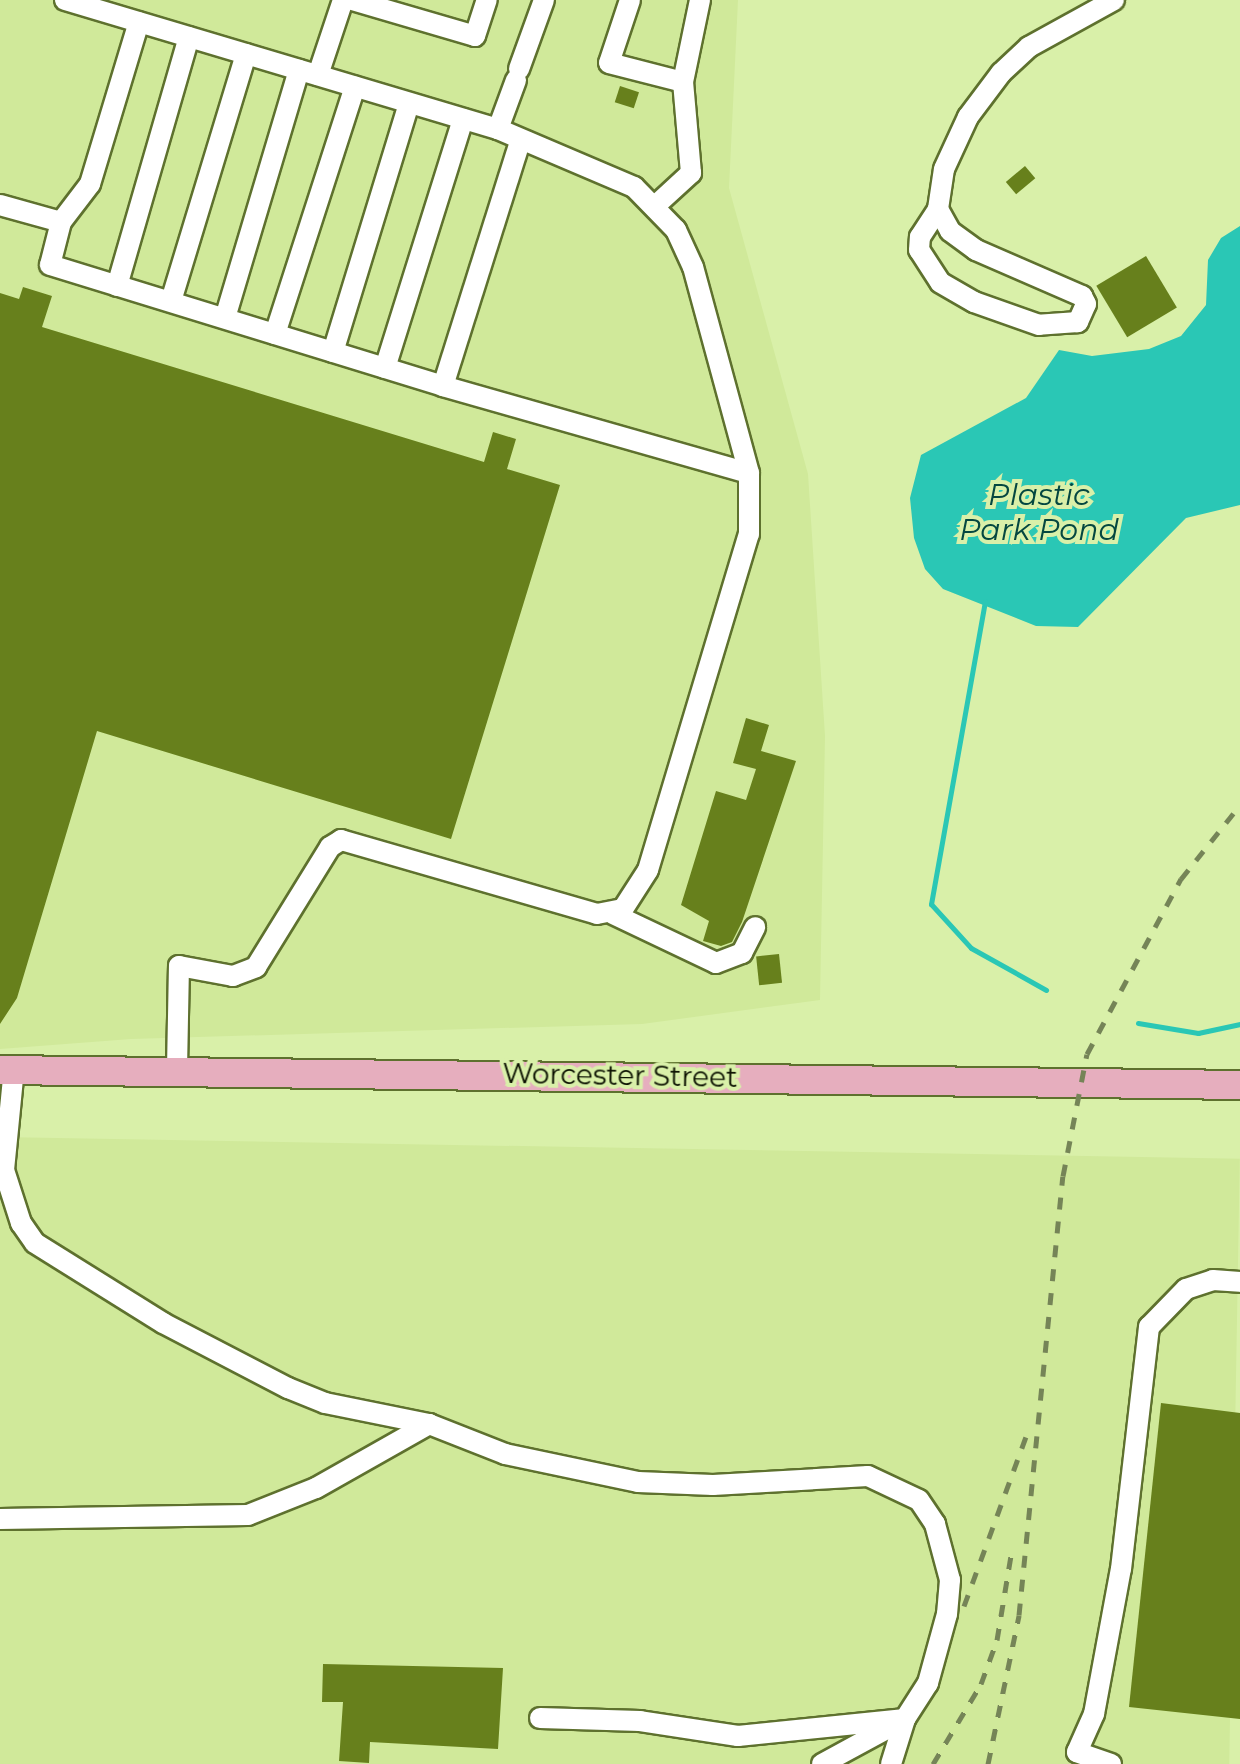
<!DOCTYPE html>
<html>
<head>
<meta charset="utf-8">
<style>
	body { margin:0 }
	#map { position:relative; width:1240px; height:1764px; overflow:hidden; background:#d9f0a9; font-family:Montserrat,sans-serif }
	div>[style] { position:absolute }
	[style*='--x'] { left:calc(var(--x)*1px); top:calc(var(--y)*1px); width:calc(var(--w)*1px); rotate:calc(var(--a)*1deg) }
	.built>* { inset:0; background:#d0e99a; transform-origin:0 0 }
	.water>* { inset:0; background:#2ac7b5 }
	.stream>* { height:5px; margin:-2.5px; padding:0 2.5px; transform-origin:2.5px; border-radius:2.5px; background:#2ac7b5 }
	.building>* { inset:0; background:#67801c; transform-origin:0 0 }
	.roads { filter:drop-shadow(2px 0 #5e712e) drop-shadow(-2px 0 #5e712e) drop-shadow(0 2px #5e712e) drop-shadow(0 -2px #5e712e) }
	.minor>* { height:20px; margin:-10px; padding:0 10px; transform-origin:10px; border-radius:10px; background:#fff }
	.major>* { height:28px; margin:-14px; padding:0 14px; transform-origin:14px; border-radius:14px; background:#e6aebe }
	.rail>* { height:5px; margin-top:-2.5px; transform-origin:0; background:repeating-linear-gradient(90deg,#758457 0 12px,transparent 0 24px) }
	span { translate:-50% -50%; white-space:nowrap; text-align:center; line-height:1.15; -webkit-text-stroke:8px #d9f0a9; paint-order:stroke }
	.street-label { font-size:28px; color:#0b1100 }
	.water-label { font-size:30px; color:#044740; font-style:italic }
</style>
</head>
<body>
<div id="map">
	<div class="built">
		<i style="clip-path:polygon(0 0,738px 0,729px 188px,808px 474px,825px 736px,820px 1000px,642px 1024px,131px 1039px,0 1049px)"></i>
		<i style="left:0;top:1137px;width:1240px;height:627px;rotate:1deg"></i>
	</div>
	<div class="water">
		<i style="clip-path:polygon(1240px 226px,1240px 505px,1186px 518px,1078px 627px,1036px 626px,943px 589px,925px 569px,914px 538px,910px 498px,921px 455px,1026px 398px,1059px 350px,1092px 356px,1149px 349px,1181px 336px,1206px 305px,1208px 260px,1221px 238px)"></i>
	</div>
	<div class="stream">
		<i style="--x:985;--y:601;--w:308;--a:100.1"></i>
		<i style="--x:931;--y:904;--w:59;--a:47.7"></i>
		<i style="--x:971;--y:948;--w:86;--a:29.2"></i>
		<i style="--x:1138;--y:1023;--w:61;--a:9.5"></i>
		<i style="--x:1198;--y:1033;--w:43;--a:-12.1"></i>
	</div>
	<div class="building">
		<i style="left:620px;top:86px;width:20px;height:17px;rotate:18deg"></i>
		<i style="left:1025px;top:166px;width:16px;height:25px;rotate:50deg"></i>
		<i style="left:1146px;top:256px;width:60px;height:58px;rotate:59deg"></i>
		<i style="clip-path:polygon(23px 287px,52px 296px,42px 327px,484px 462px,493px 432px,516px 439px,507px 469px,560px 485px,451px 839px,97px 731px,17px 998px,0 1024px,0 293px,19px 299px)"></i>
		<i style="clip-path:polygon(746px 718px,769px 725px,761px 751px,796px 761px,742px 922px,732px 942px,721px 946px,703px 941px,709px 921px,681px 905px,716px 791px,746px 800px,756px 769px,733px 763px)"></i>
		<i style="left:779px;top:954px;width:29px;height:23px;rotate:84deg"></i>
		<i style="clip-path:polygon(1161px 1403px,1240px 1413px,1240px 1719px,1129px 1707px)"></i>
		<i style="clip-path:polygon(323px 1664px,503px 1668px,498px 1749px,370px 1742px,369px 1763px,339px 1761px,343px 1702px,322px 1702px)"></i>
	</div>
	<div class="roads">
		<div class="minor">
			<i style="--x:65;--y:0;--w:452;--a:16.6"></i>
			<i style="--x:352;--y:0;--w:128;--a:16.3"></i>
			<i style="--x:475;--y:36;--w:38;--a:-72"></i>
			<i style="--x:630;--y:0;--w:66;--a:108.4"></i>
			<i style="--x:609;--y:63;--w:76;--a:14.4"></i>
			<i style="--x:519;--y:69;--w:73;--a:-70.1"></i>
			<i style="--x:318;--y:75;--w:79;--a:-71.6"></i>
			<i style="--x:0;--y:205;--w:63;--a:15.6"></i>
			<i style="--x:61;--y:222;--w:44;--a:104.3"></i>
			<i style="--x:50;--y:265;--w:411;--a:17.1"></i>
			<i style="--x:443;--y:386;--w:256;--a:-72.5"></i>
			<i style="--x:655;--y:206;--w:49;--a:-42.5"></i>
			<i style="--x:691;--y:173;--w:91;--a:-95"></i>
			<i style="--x:683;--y:82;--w:84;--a:-78.3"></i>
			<i style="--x:938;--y:209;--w:25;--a:61"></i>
			<i style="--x:950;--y:231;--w:32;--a:36"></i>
			<i style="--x:976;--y:250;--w:116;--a:23.5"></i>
			<i style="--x:1082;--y:296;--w:9;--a:63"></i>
			<i style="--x:1086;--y:304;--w:20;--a:114"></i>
			<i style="--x:1078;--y:322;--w:39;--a:176"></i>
			<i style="--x:1039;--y:325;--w:69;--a:-160.5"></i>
			<i style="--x:974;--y:302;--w:39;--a:-150"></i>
			<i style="--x:940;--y:282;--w:38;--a:-123"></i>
			<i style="--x:919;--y:250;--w:13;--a:-86"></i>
			<i style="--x:920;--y:237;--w:33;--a:-57"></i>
			<i style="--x:938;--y:209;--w:40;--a:-81.5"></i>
			<i style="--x:944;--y:169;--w:57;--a:-65.2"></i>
			<i style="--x:968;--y:117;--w:55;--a:-53.1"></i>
			<i style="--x:1001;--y:73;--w:38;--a:-43"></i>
			<i style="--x:1029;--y:47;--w:97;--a:-28.9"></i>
			<i style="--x:61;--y:222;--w:48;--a:-52.7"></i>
			<i style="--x:90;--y:184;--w:169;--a:-73.2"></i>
			<i style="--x:117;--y:286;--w:259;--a:-73.9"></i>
			<i style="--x:171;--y:301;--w:258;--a:-73.1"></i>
			<i style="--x:225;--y:318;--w:259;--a:-73.4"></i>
			<i style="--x:275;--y:334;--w:260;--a:-72.1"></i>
			<i style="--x:333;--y:352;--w:260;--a:-73"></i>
			<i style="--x:385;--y:368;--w:261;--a:-72.6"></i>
			<i style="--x:443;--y:386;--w:318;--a:15.9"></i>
			<i style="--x:613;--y:914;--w:114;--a:25.4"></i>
			<i style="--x:716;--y:963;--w:28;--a:-21"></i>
			<i style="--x:742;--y:953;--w:29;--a:-63"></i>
			<i style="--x:14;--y:1068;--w:102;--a:95.6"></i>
			<i style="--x:4;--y:1170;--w:56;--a:72.2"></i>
			<i style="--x:21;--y:1223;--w:24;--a:55"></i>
			<i style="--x:35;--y:1243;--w:151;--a:32"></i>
			<i style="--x:163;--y:1323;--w:141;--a:27.5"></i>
			<i style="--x:288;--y:1388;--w:40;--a:22"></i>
			<i style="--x:325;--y:1403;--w:106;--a:11.4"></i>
			<i style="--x:177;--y:1069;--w:103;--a:-88.9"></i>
			<i style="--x:179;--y:966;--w:55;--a:10.5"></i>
			<i style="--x:233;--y:976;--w:25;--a:-21"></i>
			<i style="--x:256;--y:967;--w:141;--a:-58.3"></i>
			<i style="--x:330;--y:847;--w:13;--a:-32"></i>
			<i style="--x:341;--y:840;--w:266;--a:16.1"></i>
			<i style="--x:597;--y:914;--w:26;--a:-11"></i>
			<i style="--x:623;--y:909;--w:46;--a:-57.3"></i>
			<i style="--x:648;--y:870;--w:351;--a:-73.3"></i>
			<i style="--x:749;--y:534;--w:61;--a:-90"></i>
			<i style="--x:749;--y:473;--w:213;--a:-105.2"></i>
			<i style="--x:693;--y:267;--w:41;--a:-114.7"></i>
			<i style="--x:676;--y:230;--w:60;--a:-134.3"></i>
			<i style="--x:634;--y:187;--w:148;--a:-156.9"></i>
			<i style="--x:498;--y:129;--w:52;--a:-69.8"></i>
			<i style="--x:0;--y:1519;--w:248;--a:-0.9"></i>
			<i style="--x:248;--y:1515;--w:73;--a:-21.7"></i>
			<i style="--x:316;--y:1488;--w:130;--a:-29.5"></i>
			<i style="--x:429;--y:1424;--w:82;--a:21.5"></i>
			<i style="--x:505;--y:1454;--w:136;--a:11.9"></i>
			<i style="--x:638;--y:1482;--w:75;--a:2.3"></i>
			<i style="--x:713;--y:1485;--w:155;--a:-3.3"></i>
			<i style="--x:868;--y:1476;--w:56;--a:25.2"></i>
			<i style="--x:919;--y:1500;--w:29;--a:56"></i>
			<i style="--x:935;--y:1524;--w:58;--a:75"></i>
			<i style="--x:950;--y:1580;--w:34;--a:95"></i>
			<i style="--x:947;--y:1614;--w:72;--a:105.4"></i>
			<i style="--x:928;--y:1683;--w:43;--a:122.6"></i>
			<i style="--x:905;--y:1719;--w:168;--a:174.2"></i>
			<i style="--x:738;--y:1736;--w:99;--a:-171.3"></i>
			<i style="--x:640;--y:1721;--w:100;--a:-178.3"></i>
			<i style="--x:822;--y:1764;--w:94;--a:-28.5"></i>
			<i style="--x:905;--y:1719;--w:47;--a:107.3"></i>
			<i style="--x:1111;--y:1764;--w:36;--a:-161"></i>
			<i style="--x:1077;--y:1752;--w:42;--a:-65.9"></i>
			<i style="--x:1094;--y:1714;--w:147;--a:-79.5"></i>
			<i style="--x:1121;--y:1569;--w:244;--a:-83.4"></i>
			<i style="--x:1149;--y:1327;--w:53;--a:-45.8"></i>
			<i style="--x:1186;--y:1289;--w:28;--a:-18"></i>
			<i style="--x:1213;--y:1280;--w:27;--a:4"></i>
		</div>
		<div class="major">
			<i style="--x:0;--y:1070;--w:1240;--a:0.69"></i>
		</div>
	</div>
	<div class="rail">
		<i style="--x:964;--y:1606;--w:183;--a:-69.9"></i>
		<i style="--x:933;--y:1764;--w:93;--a:-59"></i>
		<i style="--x:981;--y:1684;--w:47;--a:-70"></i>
		<i style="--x:997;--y:1640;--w:86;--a:-80.6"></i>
		<i style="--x:988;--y:1764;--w:152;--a:-78.2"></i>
		<i style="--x:1019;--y:1615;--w:441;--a:-84.3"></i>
		<i style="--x:1063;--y:1176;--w:124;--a:-78.9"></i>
		<i style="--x:1087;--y:1054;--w:199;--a:-61.8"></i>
		<i style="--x:1181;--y:879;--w:95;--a:-51.4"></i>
	</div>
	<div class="street-label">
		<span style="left:620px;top:1075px;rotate:1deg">Worcester Street</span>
	</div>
	<div class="water-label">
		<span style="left:1039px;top:512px">Plastic<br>Park Pond</span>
	</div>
</div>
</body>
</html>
